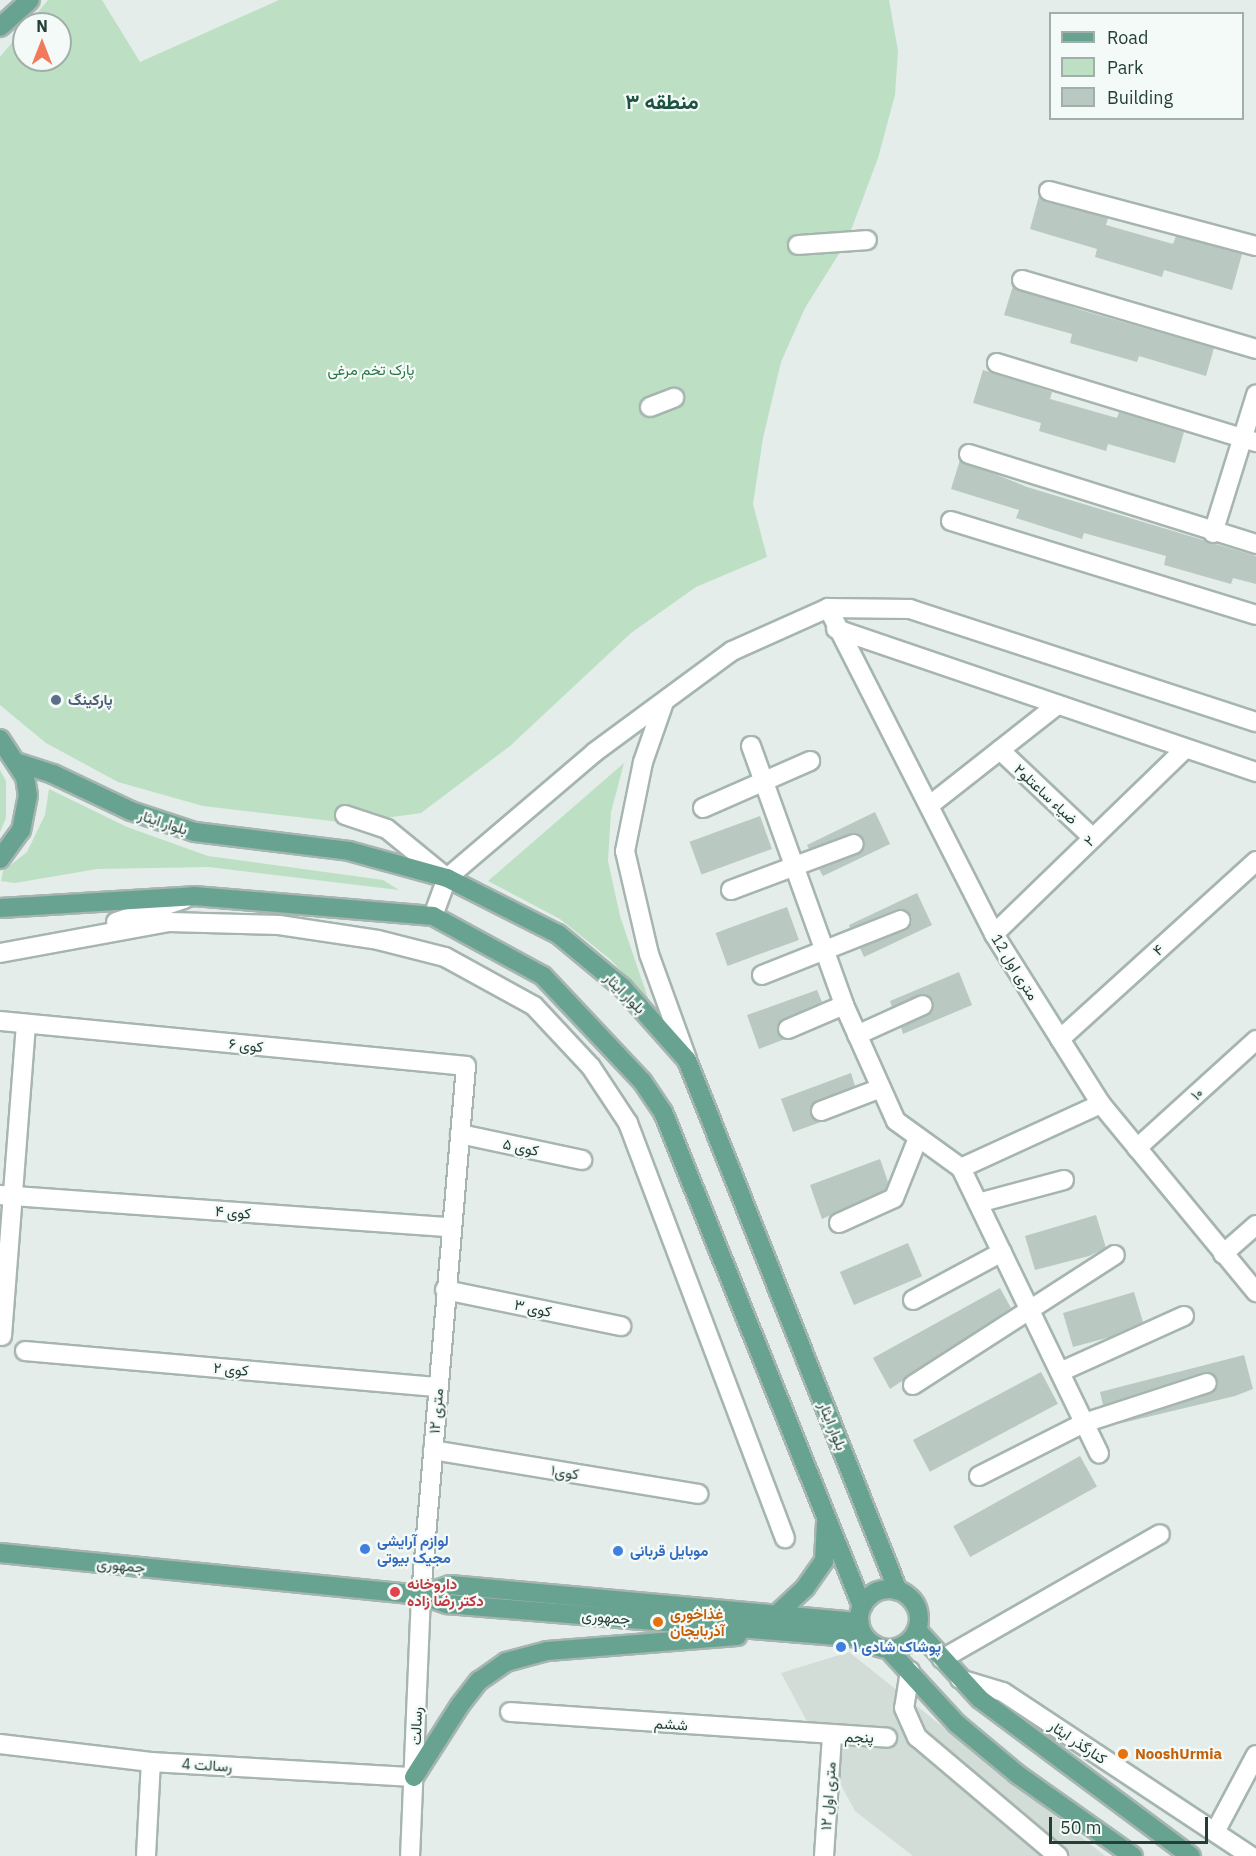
<!DOCTYPE html>
<html>
<head>
<meta charset="utf-8">
<style>
	body { margin:0 }
	#map { position:relative; width:1256px; height:1856px; overflow:hidden; background:#e4ede9; font-family:"IBM Plex Sans",Vazirmatn,sans-serif }
	div>[style] { position:absolute }
	[style*='--x'] { left:calc(var(--x)*1px); top:calc(var(--y)*1px); width:calc(var(--w)*1px); rotate:calc(var(--a)*1deg) }
	.built>* { inset:0; background:#d2ddd7 }
	.green>* { inset:0; background:#bddfc4 }
	.building>* { inset:0; background:#b9c8c1; transform-origin:0 0 }
	.roads { filter:drop-shadow(2px 0 #a6b5b0) drop-shadow(-2px 0 #a6b5b0) drop-shadow(0 2px #a6b5b0) drop-shadow(0 -2px #a6b5b0) }
	.minor>* { height:18px; margin:-9px; padding:0 9px; transform-origin:9px; border-radius:9px; background:#fff }
	.major>* { height:18px; margin:-9px; padding:0 9px; transform-origin:9px; border-radius:9px; background:#68a391 }
	.major>.ring { margin:-9px; padding:0; box-sizing:content-box; background:none; border:18px solid #68a391; border-radius:50% }
	.dots>* { width:16px; height:16px; translate:-50% -50%; box-sizing:border-box; border:3px solid #f4faf7; border-radius:50% }
	span { translate:-50% -50%; white-space:nowrap; text-align:center; line-height:1.15; -webkit-text-stroke:4.5px #f4faf7; paint-order:stroke }
	.park-label { font-size:15px; color:#2c7745 }
	.service-label { font-size:15px; color:#4e5e75; font-weight:700 }
	.left { translate:0 -50%; text-align:left }
	.street-label { font-size:15px; color:#233f36 }
	.shop-label { font-size:15px; color:#366cbe; font-weight:700 }
	.health-label { font-size:15px; color:#be3a42; font-weight:700 }
	.food-label { font-size:15px; color:#c56008; font-weight:700 }
	.district-label { font-size:21px; color:#1e5242; font-weight:700 }
	.legend { position:absolute; left:1049px; top:12px; width:195px; height:108px; box-sizing:border-box; background:#f4faf7; border:2px solid #a0afaa; margin:0; padding:8px 10px; list-style:none; font-size:18px; color:#233f36 }
	.legend li { display:flex; align-items:center; gap:12px; height:30px }
	.legend b { width:30px; border:2px solid #a0afaa }
	.north { position:absolute; left:12px; top:12px; width:60px; height:60px; box-sizing:border-box; background:#f4faf7; border:2px solid #a0afaa; border-radius:50%; rotate:0deg; font-size:16px; font-weight:700; line-height:24px; text-align:center; color:#233f36 }
	.north::after { content:''; display:block; margin:auto; width:21px; height:27px; background:#f3795c; clip-path:polygon(50% 0,100% 100%,50% 72%,0 100%) }
	.scale { position:absolute; left:1049px; top:1817px; width:159px; height:27px; box-sizing:border-box; border:3px solid #233f36; border-top:0; padding-left:8px; font-size:18px; line-height:21px; white-space:nowrap; color:#233f36; -webkit-text-stroke:4px #f4faf7; paint-order:stroke }
</style>
</head>
<body>
<div id="map">
	<div class="built">
		<i style="clip-path:polygon(849px 1652px,1105px 1856px,913px 1856px,855px 1811px,781px 1673px)"></i>
	</div>
	<div class="green">
		<i style="clip-path:polygon(48px 0,102px 0,140px 62px,279px 0,889px 0,898px 51px,895px 95px,878px 158px,847px 241px,805px 308px,781px 362px,763px 438px,753px 504px,767px 557px,696px 587px,631px 633px,510px 746px,421px 813px,349px 823px,203px 806px,118px 782px,46px 743px,0 705px,0 57px,24px 28px,24px 60px,60px 60px,60px 24px,28px 24px)"></i>
		<i style="clip-path:polygon(624px 763px,611px 812px,608px 861px,620px 916px,649px 1001px,611px 960px,560px 919px,488px 881px)"></i>
		<i style="clip-path:polygon(0 770px,6px 781px,6px 818px,0 832px)"></i>
		<i style="clip-path:polygon(49px 789px,127px 827px,208px 856px,383px 880px,399px 890px,209px 867px,97px 869px,15px 883px,1px 881px,3px 871px,27px 852px,45px 815px)"></i>
	</div>
	<div class="building">
		<i style="clip-path:polygon(1039px 196px,1046px 202px,1108px 218px,1106px 225px,1173px 244px,1176px 236px,1242px 254px,1232px 290px,1164px 270px,1162px 277px,1095px 257px,1097px 249px,1030px 229px)"></i>
		<i style="clip-path:polygon(1013px 286px,1081px 310px,1214px 348px,1206px 376px,1139px 356px,1137px 362px,1070px 343px,1072px 334px,1004px 315px)"></i>
		<i style="clip-path:polygon(983px 370px,1052px 392px,1050px 399px,1117px 418px,1119px 412px,1184px 432px,1175px 463px,1108px 444px,1106px 451px,1039px 431px,1041px 423px,973px 403px)"></i>
		<i style="clip-path:polygon(960px 460px,1027px 487px,1256px 556px,1256px 584px,1233px 578px,1231px 584px,1164px 565px,1166px 556px,1084px 533px,1082px 539px,1016px 518px,1019px 510px,951px 489px)"></i>
		<i style="clip-path:polygon(875px 812px,890px 844px,823px 876px,819px 869px,862px 852px,864px 840px,855px 833px,809px 849px,807px 845px)"></i>
		<i style="left:760px;top:816px;width:35px;height:75px;rotate:70deg"></i>
		<i style="clip-path:polygon(917px 893px,932px 925px,864px 957px,860px 948px,906px 930px,912px 922px,911px 915px,897px 909px,850px 928px,849px 925px)"></i>
		<i style="left:787px;top:907px;width:35px;height:76px;rotate:70deg"></i>
		<i style="clip-path:polygon(959px 972px,972px 1005px,903px 1034px,901px 1027px,932px 1012px,933px 1001px,924px 994px,892px 1007px,890px 1001px)"></i>
		<i style="clip-path:polygon(817px 990px,822px 1002px,783px 1019px,777px 1028px,785px 1039px,759px 1049px,747px 1015px)"></i>
		<i style="clip-path:polygon(851px 1073px,855px 1086px,812px 1104px,811px 1116px,821px 1122px,793px 1132px,781px 1099px)"></i>
		<i style="clip-path:polygon(880px 1159px,888px 1182px,885px 1190px,822px 1219px,810px 1185px)"></i>
		<i style="clip-path:polygon(1096px 1215px,1106px 1248px,1089px 1256px,1035px 1270px,1025px 1236px)"></i>
		<i style="left:908px;top:1243px;width:36px;height:74px;rotate:67deg"></i>
		<i style="clip-path:polygon(1000px 1288px,1011px 1308px,890px 1389px,873px 1358px)"></i>
		<i style="clip-path:polygon(1134px 1292px,1143px 1322px,1110px 1337px,1073px 1347px,1063px 1313px)"></i>
		<i style="clip-path:polygon(1244px 1355px,1253px 1389px,1235px 1396px,1118px 1424px,1211px 1393px,1218px 1386px,1217px 1379px,1204px 1372px,1103px 1405px,1100px 1392px)"></i>
		<i style="left:1041px;top:1372px;width:36px;height:145px;rotate:62deg"></i>
		<i style="left:1080px;top:1456px;width:35px;height:145px;rotate:61deg"></i>
	</div>
	<div class="roads">
		<div class="minor">
			<i style="--x:1049;--y:191;--w:214;--a:14.9"></i>
			<i style="--x:798;--y:245;--w:69;--a:-4.1"></i>
			<i style="--x:1022;--y:280;--w:244;--a:16.4"></i>
			<i style="--x:997;--y:363;--w:271;--a:17"></i>
			<i style="--x:650;--y:407;--w:26;--a:-21"></i>
			<i style="--x:969;--y:454;--w:301;--a:17.4"></i>
			<i style="--x:951;--y:521;--w:319;--a:17.1"></i>
			<i style="--x:1213;--y:533;--w:145;--a:-72.7"></i>
			<i style="--x:828;--y:608;--w:366;--a:63"></i>
			<i style="--x:994;--y:934;--w:124;--a:57.8"></i>
			<i style="--x:1060;--y:1039;--w:77;--a:57.8"></i>
			<i style="--x:1101;--y:1104;--w:244;--a:50.5"></i>
			<i style="--x:836;--y:629;--w:444;--a:18.8"></i>
			<i style="--x:664;--y:702;--w:64;--a:109.3"></i>
			<i style="--x:643;--y:762;--w:91;--a:101.4"></i>
			<i style="--x:625;--y:851;--w:106;--a:76.9"></i>
			<i style="--x:649;--y:954;--w:112;--a:70.1"></i>
			<i style="--x:751;--y:746;--w:275;--a:70.2"></i>
			<i style="--x:844;--y:1005;--w:127;--a:65.9"></i>
			<i style="--x:896;--y:1121;--w:80;--a:35.9"></i>
			<i style="--x:961;--y:1168;--w:154;--a:-24.6"></i>
			<i style="--x:1000;--y:750;--w:128;--a:43.4"></i>
			<i style="--x:930;--y:805;--w:162;--a:-38.2"></i>
			<i style="--x:703;--y:808;--w:117;--a:-23.7"></i>
			<i style="--x:345;--y:815;--w:44;--a:18.4"></i>
			<i style="--x:387;--y:829;--w:77;--a:39.2"></i>
			<i style="--x:731;--y:890;--w:131;--a:-20.5"></i>
			<i style="--x:433;--y:916;--w:40;--a:-69.8"></i>
			<i style="--x:447;--y:878;--w:194;--a:-40.4"></i>
			<i style="--x:595;--y:752;--w:170;--a:-36.4"></i>
			<i style="--x:732;--y:651;--w:105;--a:-24.1"></i>
			<i style="--x:828;--y:608;--w:82;--a:0.7"></i>
			<i style="--x:910;--y:609;--w:364;--a:18.1"></i>
			<i style="--x:116;--y:922;--w:72;--a:-18.7"></i>
			<i style="--x:994;--y:934;--w:266;--a:-44.1"></i>
			<i style="--x:0;--y:953;--w:172;--a:-10.4"></i>
			<i style="--x:169;--y:922;--w:110;--a:1.6"></i>
			<i style="--x:279;--y:925;--w:100;--a:8.6"></i>
			<i style="--x:378;--y:940;--w:69;--a:14.2"></i>
			<i style="--x:445;--y:957;--w:102;--a:28.8"></i>
			<i style="--x:534;--y:1006;--w:83;--a:46.9"></i>
			<i style="--x:591;--y:1067;--w:67;--a:56.5"></i>
			<i style="--x:628;--y:1123;--w:444;--a:69.3"></i>
			<i style="--x:762;--y:975;--w:149;--a:-21.6"></i>
			<i style="--x:0;--y:1021;--w:468;--a:5.5"></i>
			<i style="--x:466;--y:1066;--w:531;--a:94.86"></i>
			<i style="--x:421;--y:1595;--w:261;--a:92.4"></i>
			<i style="--x:788;--y:1029;--w:61;--a:-23.2"></i>
			<i style="--x:857;--y:1035;--w:72;--a:-24.4"></i>
			<i style="--x:1060;--y:1039;--w:265;--a:-42.2"></i>
			<i style="--x:821;--y:1111;--w:64;--a:-21"></i>
			<i style="--x:460;--y:1134;--w:125;--a:12"></i>
			<i style="--x:1137;--y:1148;--w:161;--a:-42.2"></i>
			<i style="--x:961;--y:1168;--w:317;--a:64.2"></i>
			<i style="--x:0;--y:1195;--w:452;--a:4.1"></i>
			<i style="--x:978;--y:1203;--w:89;--a:-15"></i>
			<i style="--x:839;--y:1223;--w:60;--a:-24.4"></i>
			<i style="--x:894;--y:1198;--w:65;--a:-68.2"></i>
			<i style="--x:1223;--y:1254;--w:44;--a:-41.3"></i>
			<i style="--x:445;--y:1290;--w:180;--a:11.6"></i>
			<i style="--x:913;--y:1300;--w:101;--a:-28.3"></i>
			<i style="--x:2;--y:1336;--w:313;--a:-85.6"></i>
			<i style="--x:25;--y:1351;--w:415;--a:5"></i>
			<i style="--x:1060;--y:1372;--w:136;--a:-24.3"></i>
			<i style="--x:913;--y:1385;--w:240;--a:-32.8"></i>
			<i style="--x:433;--y:1450;--w:269;--a:9.4"></i>
			<i style="--x:979;--y:1476;--w:118;--a:-26.8"></i>
			<i style="--x:1084;--y:1423;--w:129;--a:-18"></i>
			<i style="--x:942;--y:1659;--w:251;--a:-29.8"></i>
			<i style="--x:910;--y:1671;--w:37;--a:99"></i>
			<i style="--x:904;--y:1708;--w:32;--a:66"></i>
			<i style="--x:917;--y:1737;--w:185;--a:40.2"></i>
			<i style="--x:960;--y:1679;--w:45;--a:16.8"></i>
			<i style="--x:1003;--y:1692;--w:297;--a:33.5"></i>
			<i style="--x:510;--y:1712;--w:378;--a:3.9"></i>
			<i style="--x:0;--y:1744;--w:152;--a:6.8"></i>
			<i style="--x:151;--y:1762;--w:263;--a:3.3"></i>
			<i style="--x:1215;--y:1832;--w:87;--a:-62"></i>
			<i style="--x:146;--y:1856;--w:94;--a:-87"></i>
			<i style="--x:824;--y:1856;--w:119;--a:-86.2"></i>
		</div>
		<div class="major">
			<i style="--x:0;--y:27;--w:40;--a:-42"></i>
			<i style="--x:0;--y:739;--w:45;--a:56.7"></i>
			<i style="--x:25;--y:777;--w:18;--a:81"></i>
			<i style="--x:28;--y:795;--w:36;--a:101"></i>
			<i style="--x:21;--y:830;--w:36;--a:126"></i>
			<i style="--x:16;--y:762;--w:39;--a:18"></i>
			<i style="--x:53;--y:774;--w:86;--a:25.4"></i>
			<i style="--x:131;--y:811;--w:67;--a:18.2"></i>
			<i style="--x:195;--y:832;--w:155;--a:7"></i>
			<i style="--x:349;--y:851;--w:102;--a:15.4"></i>
			<i style="--x:447;--y:878;--w:124;--a:26.8"></i>
			<i style="--x:558;--y:934;--w:85;--a:39.7"></i>
			<i style="--x:623;--y:988;--w:96;--a:48.4"></i>
			<i style="--x:687;--y:1060;--w:571;--a:68.33"></i>
			<i style="--x:0;--y:908;--w:194;--a:-3.5"></i>
			<i style="--x:194;--y:896;--w:240;--a:4.8"></i>
			<i style="--x:433;--y:916;--w:125;--a:28.6"></i>
			<i style="--x:543;--y:976;--w:144;--a:46.7"></i>
			<i style="--x:642;--y:1081;--w:37;--a:56"></i>
			<i style="--x:663;--y:1112;--w:533;--a:68.06"></i>
			<i style="--x:0;--y:1553;--w:423;--a:5.7"></i>
			<i style="--x:421;--y:1595;--w:28;--a:19"></i>
			<i style="--x:447;--y:1604;--w:419;--a:4.7"></i>
			<i class="ring" style="left:859px;top:1589px;width:42px;height:42px"></i>
			<i style="--x:421;--y:1595;--w:31;--a:-19"></i>
			<i style="--x:450;--y:1585;--w:411;--a:5.2"></i>
			<i style="--x:776;--y:1615;--w:40;--a:-43"></i>
			<i style="--x:805;--y:1588;--w:33;--a:-55"></i>
			<i style="--x:824;--y:1561;--w:38;--a:-87"></i>
			<i style="--x:917;--y:1630;--w:93;--a:47.6"></i>
			<i style="--x:980;--y:1699;--w:263;--a:36.7"></i>
			<i style="--x:888;--y:1649;--w:102;--a:47.4"></i>
			<i style="--x:957;--y:1724;--w:78;--a:39.8"></i>
			<i style="--x:1017;--y:1774;--w:142;--a:35.3"></i>
			<i style="--x:414;--y:1777;--w:85;--a:-57.4"></i>
			<i style="--x:460;--y:1705;--w:31;--a:-52"></i>
			<i style="--x:479;--y:1681;--w:33;--a:-35"></i>
			<i style="--x:506;--y:1662;--w:42;--a:-15"></i>
			<i style="--x:547;--y:1651;--w:191;--a:-4.5"></i>
		</div>
	</div>
	<div class="dots">
		<i style="left:56px;top:700px;background:#5c6f8a"></i>
		<i style="left:365px;top:1549px;background:#3f7fe0"></i>
		<i style="left:618px;top:1551px;background:#3f7fe0"></i>
		<i style="left:395px;top:1592px;background:#e0444e"></i>
		<i style="left:658px;top:1622px;background:#e8710a"></i>
		<i style="left:841px;top:1647px;background:#3f7fe0"></i>
		<i style="left:1123px;top:1754px;background:#e8710a"></i>
	</div>
	<div class="park-label">
		<span style="left:371px;top:370px">پارک تخم مرغی</span>
	</div>
	<div class="service-label">
		<span class="left" style="left:68px;top:700px">پارکینگ</span>
	</div>
	<div class="street-label">
		<span style="left:1046px;top:794px;rotate:43deg">ضیاء ساعتلو۲</span>
		<span style="left:163px;top:822px;rotate:18deg">بلوار ایثار</span>
		<span style="left:1089px;top:841px;rotate:-44deg">۲</span>
		<span style="left:1158px;top:950px;rotate:-42deg">۴</span>
		<span style="left:1015px;top:967px;rotate:58deg">12 متری اول</span>
		<span style="left:625px;top:993px;rotate:45deg">بلوار ایثار</span>
		<span style="left:246px;top:1045px;rotate:6deg">کوی ۶</span>
		<span style="left:1197px;top:1094px;rotate:-42deg">۱۰</span>
		<span style="left:521px;top:1147px;rotate:12deg">کوی ۵</span>
		<span style="left:233px;top:1212px;rotate:4deg">کوی ۴</span>
		<span style="left:533px;top:1308px;rotate:12deg">کوی ۳</span>
		<span style="left:231px;top:1369px;rotate:5deg">کوی ۲</span>
		<span style="left:436px;top:1411px;rotate:-85deg">۱۲ متری</span>
		<span style="left:833px;top:1426px;rotate:68deg">بلوار ایثار</span>
		<span style="left:565px;top:1472px;rotate:9deg">کوی۱</span>
		<span style="left:121px;top:1565px;rotate:6deg">جمهوری</span>
		<span style="left:606px;top:1617px;rotate:5deg">جمهوری</span>
		<span style="left:671px;top:1724px;rotate:4deg">ششم</span>
		<span style="left:416px;top:1726px;rotate:-88deg">رسالت</span>
		<span style="left:859px;top:1737px;rotate:1deg">پنجم</span>
		<span style="left:1078px;top:1742px;rotate:34deg">کنارگذر ایثار</span>
		<span style="left:207px;top:1765px;rotate:3deg">رسالت 4</span>
		<span style="left:828px;top:1796px;rotate:-86deg">۱۲ متری اول</span>
	</div>
	<div class="shop-label">
		<span class="left" style="left:377px;top:1549px">لوازم آرایشی<br>مجیک بیوتی</span>
		<span class="left" style="left:630px;top:1551px">موبایل قربانی</span>
		<span class="left" style="left:853px;top:1647px">پوشاک شادی ۱</span>
	</div>
	<div class="health-label">
		<span class="left" style="left:407px;top:1592px">داروخانه<br>دکتر رضا زاده</span>
	</div>
	<div class="food-label">
		<span class="left" style="left:670px;top:1622px">غذاخوری<br>آذربایجان</span>
		<span class="left" style="left:1135px;top:1754px">NooshUrmia</span>
	</div>
	<div class="district-label">
		<span style="left:662px;top:101px">منطقه ۳</span>
	</div>
	<ul class="legend">
	<li><b style="height:8px;background:#68a391"></b>Road</li>
	<li><b style="height:16px;background:#bddfc4"></b>Park</li>
	<li><b style="height:16px;background:#b9c8c1"></b>Building</li>
	</ul>
	<div class="north">N</div>
	<div class="scale">50 m</div>
</div>
</body>
</html>
